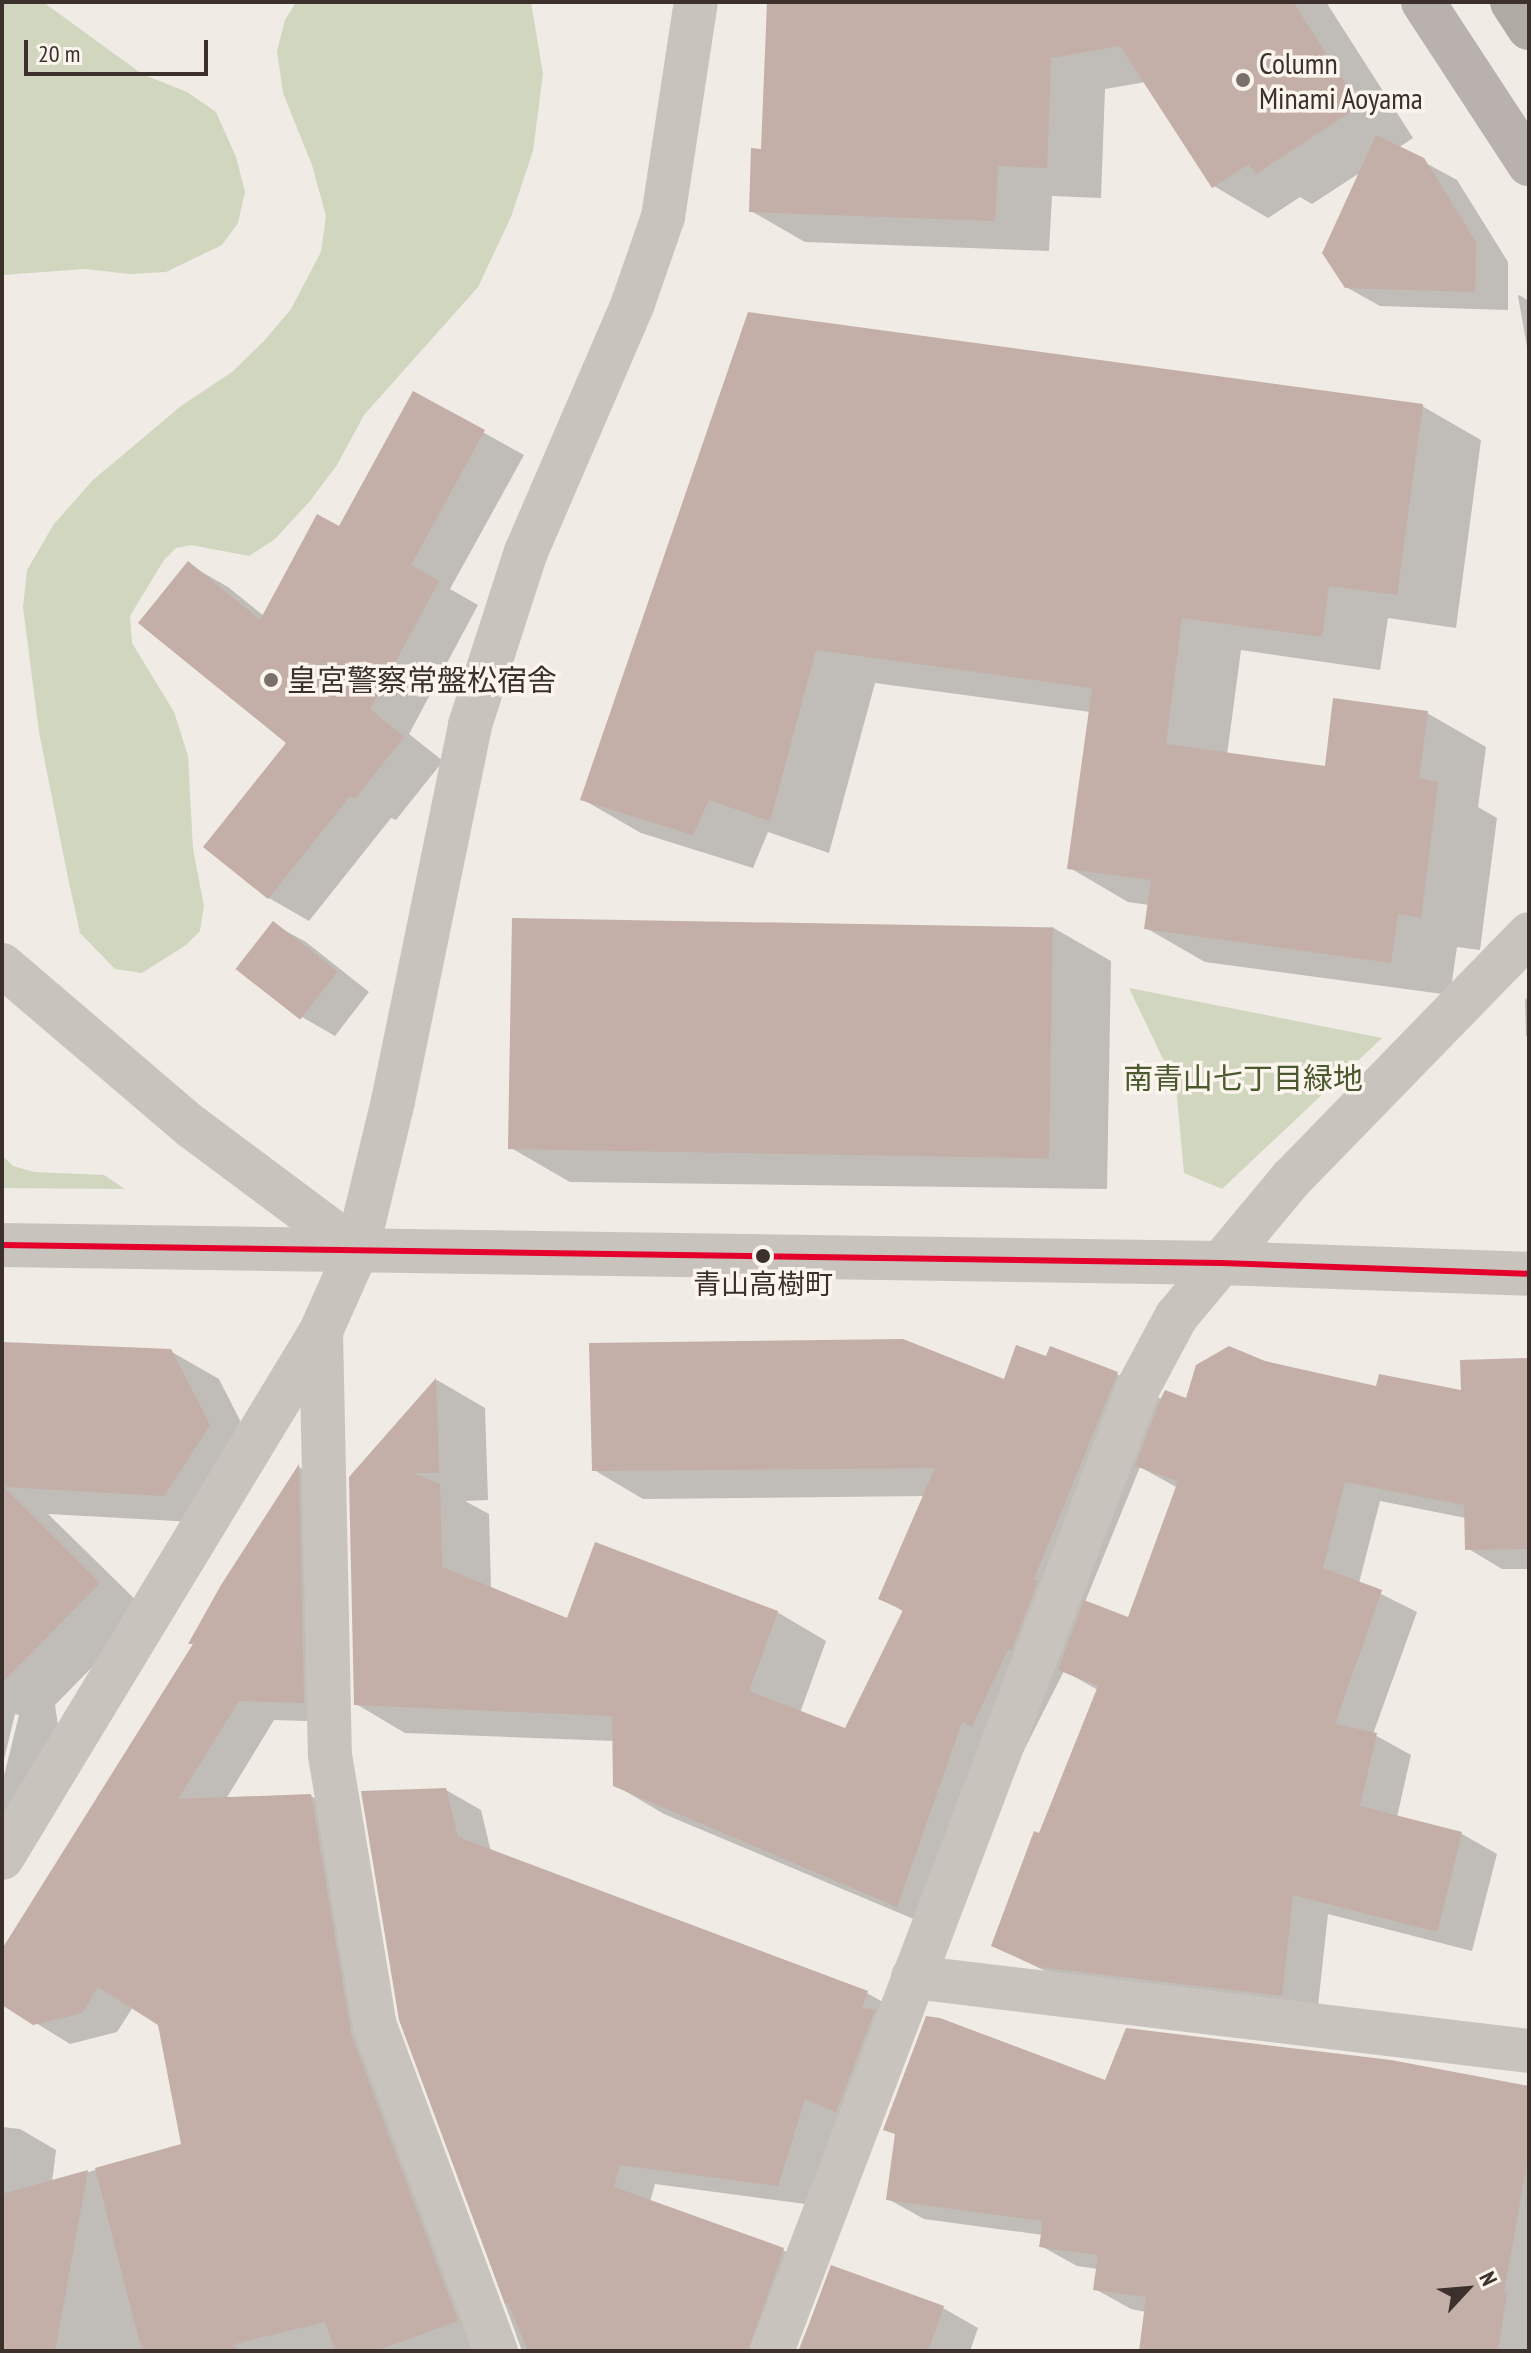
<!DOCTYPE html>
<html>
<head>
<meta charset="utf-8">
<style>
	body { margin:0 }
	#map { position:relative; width:1531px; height:2353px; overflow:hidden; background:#f0ebe5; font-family:"PT Sans Narrow","Noto Sans JP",sans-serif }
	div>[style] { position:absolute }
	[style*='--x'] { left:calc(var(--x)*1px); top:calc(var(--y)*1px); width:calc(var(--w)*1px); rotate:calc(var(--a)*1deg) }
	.green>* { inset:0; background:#d1d6bf }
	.shadow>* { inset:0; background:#0003 }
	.building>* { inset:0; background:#c3afa7; transform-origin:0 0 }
	.minor>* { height:44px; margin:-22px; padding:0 22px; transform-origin:22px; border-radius:22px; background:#c9c3be }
	.major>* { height:44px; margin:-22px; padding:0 22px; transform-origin:22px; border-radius:22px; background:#b8b1ad }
	.highway>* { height:44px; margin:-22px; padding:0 22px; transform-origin:22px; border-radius:22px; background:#afaaa4 }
	.bus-1>* { height:6px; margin:-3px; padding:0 3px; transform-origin:3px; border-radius:3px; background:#e4002b }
	.dots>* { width:22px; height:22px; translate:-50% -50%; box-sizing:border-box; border:4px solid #fbf5ee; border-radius:50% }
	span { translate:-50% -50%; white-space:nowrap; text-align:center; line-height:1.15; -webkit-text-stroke:7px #fbf5ee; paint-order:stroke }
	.bus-label { font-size:28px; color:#3b302b }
	.poi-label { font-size:30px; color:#3b302b }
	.left { translate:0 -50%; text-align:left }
	.park-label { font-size:30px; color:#4a5a2e }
	.frame { position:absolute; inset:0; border:4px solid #3b302b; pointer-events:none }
	.north { position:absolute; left:1427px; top:2249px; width:80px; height:80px; -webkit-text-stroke:6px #fbf5ee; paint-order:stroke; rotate:64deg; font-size:22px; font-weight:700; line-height:32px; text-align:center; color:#3b302b }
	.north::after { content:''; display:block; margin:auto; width:28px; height:36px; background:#3b302b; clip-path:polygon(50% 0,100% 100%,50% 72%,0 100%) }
	.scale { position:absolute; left:24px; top:40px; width:184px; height:36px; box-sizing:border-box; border:4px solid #3b302b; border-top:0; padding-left:10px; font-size:24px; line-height:28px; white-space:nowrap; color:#3b302b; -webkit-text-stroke:6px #fbf5ee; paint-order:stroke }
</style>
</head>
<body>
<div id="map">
	<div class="green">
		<i style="clip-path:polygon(2px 2px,43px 2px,142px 74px,187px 92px,216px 112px,236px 157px,245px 192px,238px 223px,222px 245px,166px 272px,130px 274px,85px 269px,2px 275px)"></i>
		<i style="clip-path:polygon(296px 2px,531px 2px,543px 74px,533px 151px,511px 217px,478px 287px,364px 415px,337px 465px,310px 501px,275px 539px,249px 556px,191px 545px,176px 548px,164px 560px,130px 616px,132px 643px,174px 712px,188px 756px,193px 849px,204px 906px,200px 931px,186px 945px,142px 973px,115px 969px,80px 933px,67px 873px,39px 732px,23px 607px,27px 570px,54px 524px,93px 480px,181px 406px,232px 372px,264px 341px,291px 309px,321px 252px,326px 216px,312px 165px,283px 93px,277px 51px,285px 20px)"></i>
		<i style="clip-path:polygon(1129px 988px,1382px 1038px,1222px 1189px,1184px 1173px,1176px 1086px)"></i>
		<i style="clip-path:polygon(2px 1155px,13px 1166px,34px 1172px,104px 1175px,125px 1189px,2px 1188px)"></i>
	</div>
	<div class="shadow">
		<i style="clip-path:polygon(768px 2px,1326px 2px,1413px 138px,1398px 148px,1457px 180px,1508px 262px,1508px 310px,1380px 306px,1346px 287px,1361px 172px,1312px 204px,1300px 197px,1268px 218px,1214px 186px,1146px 82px,1105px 89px,1101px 198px,1052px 196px,1049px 251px,805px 242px,751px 211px,763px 151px)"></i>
		<i style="clip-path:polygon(1519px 295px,1529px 301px,1529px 358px,1518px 296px)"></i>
		<i style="clip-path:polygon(749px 314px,1422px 406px,1481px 440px,1456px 628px,1388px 618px,1380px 670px,1241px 650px,1227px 755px,1326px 768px,1427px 713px,1486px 747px,1478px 807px,1497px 818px,1480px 950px,1457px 947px,1450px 995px,1205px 962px,1146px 928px,1149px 905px,1128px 902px,1070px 868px,1090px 712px,875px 683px,829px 853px,768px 832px,753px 868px,641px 833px,582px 799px)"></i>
		<i style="clip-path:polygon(414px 394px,524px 455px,450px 589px,478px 605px,409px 734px,443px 761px,396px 820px,391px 818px,309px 921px,269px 898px,206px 847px,288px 743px,188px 564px,228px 587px,264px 616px,340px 529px)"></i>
		<i style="clip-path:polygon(273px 924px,306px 942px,369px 992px,335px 1036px,302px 1017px)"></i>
		<i style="clip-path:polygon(1052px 927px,1111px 961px,1107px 1189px,570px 1182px,511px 1148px)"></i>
		<i style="clip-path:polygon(1529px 995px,1529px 1038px,1526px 1036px,1525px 1000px)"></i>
		<i style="clip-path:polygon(2px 1345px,170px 1351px,219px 1379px,257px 1454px,213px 1523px,48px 1514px,147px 1611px,55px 1705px,62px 1753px,2px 1839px,2px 1784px,19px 1715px,15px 1714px,2px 1768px)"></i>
		<i style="clip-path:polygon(evenodd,1051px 1348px,1117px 1374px,1163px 1400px,1187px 1400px,1264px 1363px,1378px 1388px,1463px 1393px,1529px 1360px,1529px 1569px,1502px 1569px,1467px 1548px,1466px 1518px,1380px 1501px,1359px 1583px,1417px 1612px,1373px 1734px,1411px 1755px,1397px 1817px,1462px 1834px,1497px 1854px,1472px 1951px,1328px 1914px,1317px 2015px,1077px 1986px,993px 1946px,1098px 1690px,1064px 1671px,1022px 1754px,947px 1933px,664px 1814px,615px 1785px,614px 1741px,405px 1733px,356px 1704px,351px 1478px,437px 1380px,485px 1408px,488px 1500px,465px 1501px,489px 1514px,491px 1589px,568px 1621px,777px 1612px,826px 1641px,800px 1713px,846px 1730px,904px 1612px,881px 1598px,925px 1496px,643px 1499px,594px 1470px,1005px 1381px,1047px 1359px,1051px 1348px,1140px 1467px,1178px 1488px,1129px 1620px,1085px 1602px,1140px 1467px)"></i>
		<i style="clip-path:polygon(299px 1467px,334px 1487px,339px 1722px,274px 1720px,226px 1799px,311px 1796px,346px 1816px,386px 2056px,496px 2351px,2px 2351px,2px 2127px,20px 2129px,56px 2150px,52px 2182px,183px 2146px,160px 2024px,133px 2007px,117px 2032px,70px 2044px,2px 2002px,2px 1954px,194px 1645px,190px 1643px,223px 1586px)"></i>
		<i style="clip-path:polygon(446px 1790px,481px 1810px,491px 1852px,867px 1993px,902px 2013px,813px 2205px,655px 2184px,650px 2202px,783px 2250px,819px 2271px,788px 2351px,522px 2351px,401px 2019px)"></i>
		<i style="clip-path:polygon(1106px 2083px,1529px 2087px,1529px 2351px,1141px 2351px,1146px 2312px,1131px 2309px,1095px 2289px,1098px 2269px,1077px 2266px,1041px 2246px,1043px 2235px,924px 2219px,888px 2199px,897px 2135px,885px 2129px)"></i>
		<i style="clip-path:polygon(832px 2268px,943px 2308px,978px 2328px,970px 2351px,798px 2351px)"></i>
	</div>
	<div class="building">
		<i style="clip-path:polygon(767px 2px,1293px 2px,1360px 106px,1256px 174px,1249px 164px,1212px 188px,1120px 46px,1051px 58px,1047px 168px,998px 166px,995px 221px,749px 212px,751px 148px,761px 149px)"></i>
		<i style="clip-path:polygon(1376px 135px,1424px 158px,1476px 242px,1475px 292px,1345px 288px,1322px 253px)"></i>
		<i style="clip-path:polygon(748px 312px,1423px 404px,1397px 595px,1329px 586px,1322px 637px,1182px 618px,1166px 744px,1325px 766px,1333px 698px,1428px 711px,1419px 778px,1438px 782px,1421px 918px,1398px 914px,1391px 963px,1144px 929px,1151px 880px,1067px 869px,1092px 688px,816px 650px,770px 821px,709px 800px,693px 835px,580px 800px)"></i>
		<i style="clip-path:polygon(413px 391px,485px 430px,411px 565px,439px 581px,370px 709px,404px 737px,355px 799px,350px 796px,268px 899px,203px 847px,286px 743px,138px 623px,188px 561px,260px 620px,317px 514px,339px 526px)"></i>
		<i style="left:512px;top:918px;width:541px;height:231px;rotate:1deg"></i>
		<i style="left:273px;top:921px;width:82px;height:61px;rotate:38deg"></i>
		<i style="clip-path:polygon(903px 1339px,1004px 1379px,1016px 1345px,1046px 1356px,1050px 1346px,1118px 1372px,1034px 1579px,1038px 1581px,1011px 1651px,1008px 1649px,972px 1727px,962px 1722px,897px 1907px,613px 1786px,612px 1716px,354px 1705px,349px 1477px,436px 1378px,439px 1473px,412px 1473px,440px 1484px,442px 1567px,567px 1618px,595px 1542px,778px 1611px,749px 1691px,845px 1728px,903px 1610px,878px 1599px,935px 1468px,592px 1471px,589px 1343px)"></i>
		<i style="clip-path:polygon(2px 1342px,171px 1349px,210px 1425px,164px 1496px,4px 1487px,100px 1583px,2px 1683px)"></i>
		<i style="clip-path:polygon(1229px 1346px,1265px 1361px,1376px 1386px,1379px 1374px,1461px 1390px,1460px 1360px,1529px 1358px,1529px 1549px,1465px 1550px,1464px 1505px,1345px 1482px,1323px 1568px,1382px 1590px,1335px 1724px,1377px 1733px,1360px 1806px,1462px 1832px,1437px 1932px,1293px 1895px,1282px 1996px,1039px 1967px,991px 1946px,1034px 1831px,1039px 1833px,1098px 1686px,1058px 1670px,1084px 1600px,1128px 1617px,1178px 1481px,1135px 1466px,1161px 1398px,1165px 1390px,1186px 1398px,1196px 1365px)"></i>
		<i style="clip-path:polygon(299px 1464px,304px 1703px,239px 1701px,178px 1799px,311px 1794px,351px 2034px,458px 2321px,376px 2351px,335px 2351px,325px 2322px,235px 2344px,237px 2351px,142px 2351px,95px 2168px,181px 2144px,158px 2025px,98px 1987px,82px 2013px,33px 2025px,2px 2005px,2px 1949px,193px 1644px,188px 1644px,221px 1585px)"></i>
		<i style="clip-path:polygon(446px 1788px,458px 1837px,868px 1991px,862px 2008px,875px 2010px,836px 2112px,805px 2099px,778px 2186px,620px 2165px,614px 2187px,784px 2248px,748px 2351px,528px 2351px,508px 2303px,505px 2304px,399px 2020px,361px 1791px)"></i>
		<i style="clip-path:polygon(926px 2016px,940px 2018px,1105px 2080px,1126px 2028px,1391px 2060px,1529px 2086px,1529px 2152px,1504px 2292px,1507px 2292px,1498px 2351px,1139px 2351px,1146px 2297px,1093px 2290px,1098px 2255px,1039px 2247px,1043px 2221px,886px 2200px,895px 2134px,883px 2130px)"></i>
		<i style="clip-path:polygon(88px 2170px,55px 2351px,2px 2351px,2px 2194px)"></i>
		<i style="clip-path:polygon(831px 2265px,944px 2306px,928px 2351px,799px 2351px)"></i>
	</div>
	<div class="minor">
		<i style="--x:2;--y:965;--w:250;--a:40.5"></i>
		<i style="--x:192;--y:1127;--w:206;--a:36.7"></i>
		<i style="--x:2;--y:1245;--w:1219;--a:0.85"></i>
		<i style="--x:1221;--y:1263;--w:308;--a:2"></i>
		<i style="--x:321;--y:1331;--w:424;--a:88.8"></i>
		<i style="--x:330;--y:1755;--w:275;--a:80.6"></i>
		<i style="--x:375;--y:2026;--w:347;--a:69.6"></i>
		<i style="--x:2;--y:1858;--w:616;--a:-58.81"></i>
		<i style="--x:321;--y:1331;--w:89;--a:-66"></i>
		<i style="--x:357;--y:1250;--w:153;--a:-76.4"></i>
		<i style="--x:393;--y:1101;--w:384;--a:-78.4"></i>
		<i style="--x:470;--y:725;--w:182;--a:-72.1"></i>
		<i style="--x:526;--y:552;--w:271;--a:-66.7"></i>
		<i style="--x:633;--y:303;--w:91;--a:-70.8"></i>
		<i style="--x:663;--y:217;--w:218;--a:-81.3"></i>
		<i style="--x:913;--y:1977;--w:620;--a:6.85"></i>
		<i style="--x:772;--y:2351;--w:1030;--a:-69.19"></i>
		<i style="--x:1138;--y:1388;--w:81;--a:-61.8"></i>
		<i style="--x:1176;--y:1317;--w:181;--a:-50.2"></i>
		<i style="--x:1292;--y:1178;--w:340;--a:-45.8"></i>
	</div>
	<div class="major">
		<i style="--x:1423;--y:2;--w:194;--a:56.8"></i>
	</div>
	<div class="highway">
		<i style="--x:1512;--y:2;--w:31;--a:57"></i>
	</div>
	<div class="bus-1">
		<i style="--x:2;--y:1245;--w:1219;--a:0.85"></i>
		<i style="--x:1221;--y:1263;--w:308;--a:2"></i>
	</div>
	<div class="dots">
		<i style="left:1243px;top:80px;background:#7a716c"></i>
		<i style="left:271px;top:680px;background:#7a716c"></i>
		<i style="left:763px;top:1256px;background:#3b302b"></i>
	</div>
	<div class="bus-label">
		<span style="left:763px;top:1284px">青山高樹町</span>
	</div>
	<div class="poi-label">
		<span class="left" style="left:1259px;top:80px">Column<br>Minami Aoyama</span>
		<span class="left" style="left:287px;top:680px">皇宮警察常盤松宿舎</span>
	</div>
	<div class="park-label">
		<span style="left:1243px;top:1078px">南青山七丁目緑地</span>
	</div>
	<div class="frame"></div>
	<div class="north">N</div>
	<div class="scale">20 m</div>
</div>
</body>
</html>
